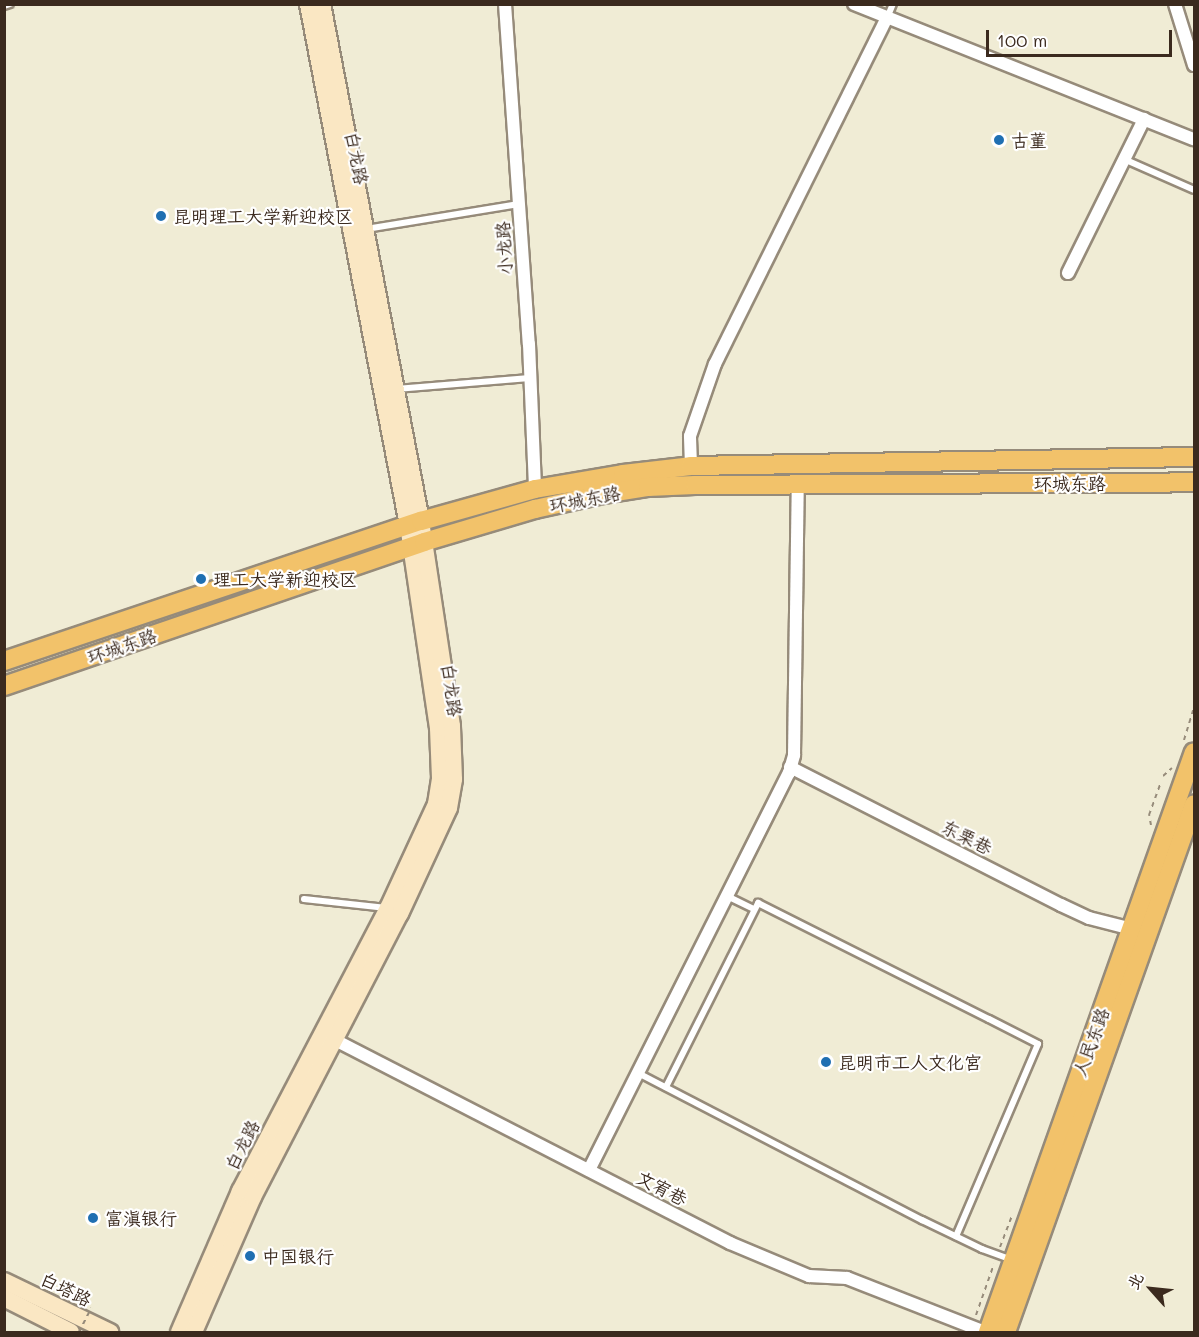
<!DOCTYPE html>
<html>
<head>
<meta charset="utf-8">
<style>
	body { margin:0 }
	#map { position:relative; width:1199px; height:1337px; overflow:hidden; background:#f0ecd5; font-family:Mali,"LXGW WenKai TC",sans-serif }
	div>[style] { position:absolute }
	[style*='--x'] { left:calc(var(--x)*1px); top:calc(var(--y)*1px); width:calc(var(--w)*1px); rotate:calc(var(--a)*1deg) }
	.path>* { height:2px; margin-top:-1px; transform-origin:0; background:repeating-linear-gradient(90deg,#968b7a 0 4.5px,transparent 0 9px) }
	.roads { filter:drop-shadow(2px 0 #968b7a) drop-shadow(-2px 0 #968b7a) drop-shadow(0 2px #968b7a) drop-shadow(0 -2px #968b7a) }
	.service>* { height:6px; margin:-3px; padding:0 3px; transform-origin:3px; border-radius:3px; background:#fff }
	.minor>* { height:12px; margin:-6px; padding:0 6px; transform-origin:6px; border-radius:6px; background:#fff }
	.secondary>* { height:16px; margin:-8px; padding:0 8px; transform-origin:8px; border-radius:8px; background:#fae7c3 }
	.primary>* { height:18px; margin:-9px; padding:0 9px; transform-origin:9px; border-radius:9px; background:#f2c26a }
	.path-bridge>* { height:2px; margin-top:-1px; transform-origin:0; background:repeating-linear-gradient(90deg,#968b7a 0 4.5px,transparent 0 9px) }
	.dots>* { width:16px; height:16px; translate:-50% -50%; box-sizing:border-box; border:3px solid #fff; border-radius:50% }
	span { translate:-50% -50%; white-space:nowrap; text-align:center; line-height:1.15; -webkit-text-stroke:4.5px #fff; paint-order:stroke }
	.poi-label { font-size:18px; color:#3b2a1e }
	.left { translate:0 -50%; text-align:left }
	.street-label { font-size:18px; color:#3b2a1e }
	.frame { position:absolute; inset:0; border:6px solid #3b2a1e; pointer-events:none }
	.north { position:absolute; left:1121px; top:1259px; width:60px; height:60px; -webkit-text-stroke:4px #fff; paint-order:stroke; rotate:297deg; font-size:16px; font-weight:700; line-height:24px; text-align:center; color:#3b2a1e }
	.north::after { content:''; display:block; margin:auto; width:21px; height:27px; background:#3b2a1e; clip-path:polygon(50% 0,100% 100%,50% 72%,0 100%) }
	.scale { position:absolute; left:986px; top:30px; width:186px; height:27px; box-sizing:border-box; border:3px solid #3b2a1e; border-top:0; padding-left:8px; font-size:18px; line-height:21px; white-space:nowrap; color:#3b2a1e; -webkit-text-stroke:4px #fff; paint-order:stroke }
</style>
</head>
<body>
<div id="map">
	<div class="path">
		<i style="--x:1184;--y:740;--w:34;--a:-73"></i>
		<i style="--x:1163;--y:776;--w:12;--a:-42"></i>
		<i style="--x:1151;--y:825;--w:10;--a:-101"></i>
		<i style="--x:1149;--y:815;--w:32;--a:-70"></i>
		<i style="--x:1000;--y:1247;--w:33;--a:-69"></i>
		<i style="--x:976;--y:1315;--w:54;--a:-70.6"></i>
	</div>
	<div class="roads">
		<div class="service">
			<i style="--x:4;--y:6;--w:6;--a:-18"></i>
			<i style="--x:887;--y:18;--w:15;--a:-67"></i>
			<i style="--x:1126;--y:160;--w:74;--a:23.8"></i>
			<i style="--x:366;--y:229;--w:155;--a:-9.3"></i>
			<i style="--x:396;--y:389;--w:134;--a:-4.7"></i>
			<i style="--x:727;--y:896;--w:30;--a:26"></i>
			<i style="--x:304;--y:899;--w:83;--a:6.2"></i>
			<i style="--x:638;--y:1073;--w:320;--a:27.4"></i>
			<i style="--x:922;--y:1220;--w:67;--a:25.8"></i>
			<i style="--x:982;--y:1249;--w:33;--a:20"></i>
			<i style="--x:666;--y:1087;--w:206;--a:-63.4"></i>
			<i style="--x:758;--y:903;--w:258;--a:26.7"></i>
			<i style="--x:989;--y:1019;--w:55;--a:27"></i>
			<i style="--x:1038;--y:1044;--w:209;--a:113.1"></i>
		</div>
		<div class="minor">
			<i style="--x:505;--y:4;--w:341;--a:86"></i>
			<i style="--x:529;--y:344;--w:145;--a:87.6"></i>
			<i style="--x:854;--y:4;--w:366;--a:21.7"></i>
			<i style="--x:1175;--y:4;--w:64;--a:72.7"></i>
			<i style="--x:1068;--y:273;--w:172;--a:-63.7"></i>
			<i style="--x:691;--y:466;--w:30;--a:-92"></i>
			<i style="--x:690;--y:436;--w:76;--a:-70.9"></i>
			<i style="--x:715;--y:364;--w:386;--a:-63.6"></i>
			<i style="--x:790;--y:767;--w:304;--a:27"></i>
			<i style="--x:1061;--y:905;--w:31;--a:25"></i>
			<i style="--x:1089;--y:918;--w:44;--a:14.3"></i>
			<i style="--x:335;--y:1040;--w:444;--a:27.2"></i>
			<i style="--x:730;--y:1243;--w:86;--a:22.7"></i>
			<i style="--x:809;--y:1276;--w:38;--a:3"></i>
			<i style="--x:847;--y:1278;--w:148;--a:21.4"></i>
			<i style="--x:589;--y:1170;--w:445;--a:-63.3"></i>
			<i style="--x:789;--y:773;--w:19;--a:-74"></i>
			<i style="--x:794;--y:755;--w:271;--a:-89.2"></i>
		</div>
		<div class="secondary">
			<i style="--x:4;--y:1281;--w:118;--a:25.7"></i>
			<i style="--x:4;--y:1298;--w:75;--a:26.9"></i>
			<i style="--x:179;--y:1332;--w:154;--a:-66.6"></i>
			<i style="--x:240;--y:1191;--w:319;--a:-62.4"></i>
			<i style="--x:388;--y:908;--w:115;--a:-65.2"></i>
			<i style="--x:436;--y:804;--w:26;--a:-81"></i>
			<i style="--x:440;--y:778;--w:50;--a:-92.3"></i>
			<i style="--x:438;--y:728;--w:205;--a:-98.4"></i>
			<i style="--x:408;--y:525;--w:531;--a:-100.87"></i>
			<i style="--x:194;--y:1332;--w:147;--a:-66.4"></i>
			<i style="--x:253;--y:1197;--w:319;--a:-62.6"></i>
			<i style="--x:400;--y:914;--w:117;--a:-65.2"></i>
			<i style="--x:449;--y:808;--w:29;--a:-80"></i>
			<i style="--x:454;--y:779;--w:53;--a:-92.2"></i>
			<i style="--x:452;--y:726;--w:207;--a:-98.6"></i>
			<i style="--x:421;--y:521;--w:526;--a:-100.84"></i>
		</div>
		<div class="primary">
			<i style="--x:4;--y:661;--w:440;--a:-18.6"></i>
			<i style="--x:421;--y:521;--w:118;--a:-15.7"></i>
			<i style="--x:535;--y:489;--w:89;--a:-9.7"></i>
			<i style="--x:623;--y:474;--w:68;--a:-6.7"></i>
			<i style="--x:691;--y:466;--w:503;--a:-1.03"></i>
			<i style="--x:4;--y:686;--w:444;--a:-18.9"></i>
			<i style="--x:424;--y:542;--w:116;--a:-16.6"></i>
			<i style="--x:535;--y:509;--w:70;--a:-12.4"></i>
			<i style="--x:603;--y:494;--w:46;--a:-8.8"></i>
			<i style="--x:648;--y:487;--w:47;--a:-2.4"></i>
			<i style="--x:695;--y:485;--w:499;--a:-0.3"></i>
			<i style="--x:988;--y:1332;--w:615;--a:-70.45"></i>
			<i style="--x:1006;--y:1332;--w:560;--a:-70.4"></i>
		</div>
	</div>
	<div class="path-bridge">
		<i style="--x:79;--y:1332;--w:27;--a:-63"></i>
	</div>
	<div class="dots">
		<i style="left:999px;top:140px;background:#1f6fb2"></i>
		<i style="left:161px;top:216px;background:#1f6fb2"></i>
		<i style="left:201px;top:579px;background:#1f6fb2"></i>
		<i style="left:826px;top:1062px;background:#1f6fb2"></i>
		<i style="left:93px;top:1218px;background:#1f6fb2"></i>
		<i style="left:250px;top:1256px;background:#1f6fb2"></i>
	</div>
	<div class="poi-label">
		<span class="left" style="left:1011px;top:140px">古董</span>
		<span class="left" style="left:173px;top:216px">昆明理工大学新迎校区</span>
		<span class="left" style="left:213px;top:579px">理工大学新迎校区</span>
		<span class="left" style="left:838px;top:1062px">昆明市工人文化宫</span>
		<span class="left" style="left:105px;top:1218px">富滇银行</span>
		<span class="left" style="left:262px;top:1256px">中国银行</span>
	</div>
	<div class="street-label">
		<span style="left:357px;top:158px;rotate:79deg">白龙路</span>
		<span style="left:504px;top:248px;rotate:-94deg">小龙路</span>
		<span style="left:1070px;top:483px">环城东路</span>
		<span style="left:585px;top:499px;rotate:-11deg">环城东路</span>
		<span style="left:122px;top:646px;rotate:-19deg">环城东路</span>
		<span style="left:452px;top:690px;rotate:82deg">白龙路</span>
		<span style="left:967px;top:837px;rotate:27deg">东栗巷</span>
		<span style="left:1091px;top:1042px;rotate:-70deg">人民东路</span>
		<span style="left:242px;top:1145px;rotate:-63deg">白龙路</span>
		<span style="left:662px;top:1188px;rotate:27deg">文宥巷</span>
		<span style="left:66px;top:1289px;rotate:26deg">白塔路</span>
	</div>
	<div class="frame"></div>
	<div class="north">北</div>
	<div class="scale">100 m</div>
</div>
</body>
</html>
